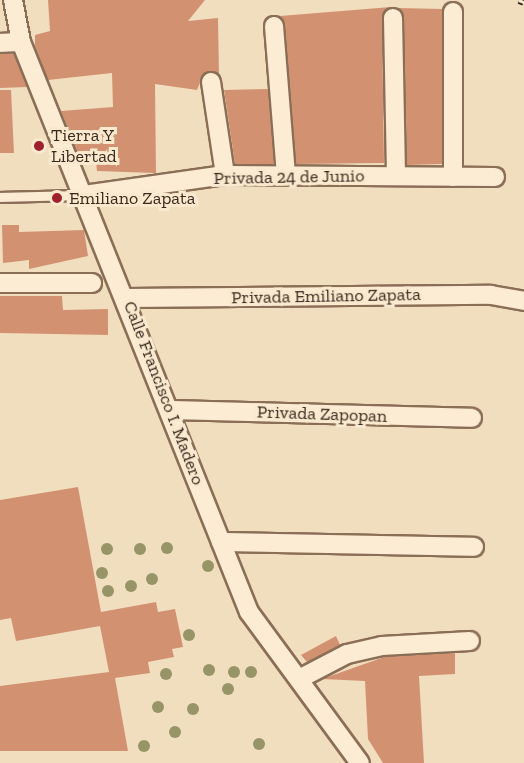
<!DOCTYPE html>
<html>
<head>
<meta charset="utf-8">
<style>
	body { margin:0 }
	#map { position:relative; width:524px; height:763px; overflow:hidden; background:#f1debf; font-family:"Zilla Slab",serif }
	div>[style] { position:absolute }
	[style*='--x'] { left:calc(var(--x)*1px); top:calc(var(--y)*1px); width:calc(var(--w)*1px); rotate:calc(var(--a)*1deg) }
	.building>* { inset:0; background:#d29272 }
	.roads { filter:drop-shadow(2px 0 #8b6e56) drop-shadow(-2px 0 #8b6e56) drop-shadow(0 2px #8b6e56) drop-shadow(0 -2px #8b6e56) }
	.lane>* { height:9px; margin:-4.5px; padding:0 4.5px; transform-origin:4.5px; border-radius:4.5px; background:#fbecd3 }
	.street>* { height:18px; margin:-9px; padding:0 9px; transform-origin:9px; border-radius:9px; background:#fbecd3 }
	.rail>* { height:7px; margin-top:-3.5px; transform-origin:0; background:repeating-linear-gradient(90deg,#f8e9cf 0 14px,#39281c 0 28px); box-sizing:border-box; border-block:2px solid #39281c }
	.trees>* { width:12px; height:12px; margin:-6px; border-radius:50%; background:#979468 }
	.dots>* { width:16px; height:16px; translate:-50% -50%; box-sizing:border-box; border:3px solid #f8e9cf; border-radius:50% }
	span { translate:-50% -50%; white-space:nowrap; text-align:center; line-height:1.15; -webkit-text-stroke:6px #f8e9cf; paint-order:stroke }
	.poi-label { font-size:18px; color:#39281c }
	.left { translate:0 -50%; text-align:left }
	.street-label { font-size:18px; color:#39281c }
</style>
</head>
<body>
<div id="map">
	<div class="building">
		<i style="clip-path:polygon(48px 0,205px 0,188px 21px,218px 18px,219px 74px,204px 73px,197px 90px,155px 84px,156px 173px,97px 171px,96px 162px,82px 165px,61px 111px,113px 107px,112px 73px,48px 80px,35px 46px,35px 35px,50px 31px)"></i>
		<i style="clip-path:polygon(391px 7px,382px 18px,384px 163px,296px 164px,285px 25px,280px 16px)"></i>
		<i style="clip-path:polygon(398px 8px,443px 9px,442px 164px,407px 165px,404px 18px)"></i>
		<i style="clip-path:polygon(0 54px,14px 54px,27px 87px,0 88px)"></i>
		<i style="clip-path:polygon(268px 89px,274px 164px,235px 164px,224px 90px)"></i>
		<i style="clip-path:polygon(0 90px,11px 90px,14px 153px,0 153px)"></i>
		<i style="clip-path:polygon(2px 225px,19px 225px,19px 232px,84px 230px,88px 256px,29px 269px,29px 260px,3px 263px)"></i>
		<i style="clip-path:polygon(0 296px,62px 296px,63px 310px,108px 309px,108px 335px,0 333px)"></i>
		<i style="clip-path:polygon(78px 487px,101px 612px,156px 602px,158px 612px,175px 609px,183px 647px,172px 649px,174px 657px,148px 662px,150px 673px,115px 678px,128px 751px,0 751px,0 686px,109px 672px,100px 626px,16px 641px,11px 618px,0 620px,0 500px)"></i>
		<i style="clip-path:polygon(336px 636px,340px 645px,307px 662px,301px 655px)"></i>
		<i style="clip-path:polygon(455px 653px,455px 674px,419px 676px,424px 763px,383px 763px,368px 739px,365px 681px,322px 679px,384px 657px)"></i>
	</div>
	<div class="roads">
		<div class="lane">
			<i style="--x:0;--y:197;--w:84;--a:-1.4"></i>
		</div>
		<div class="street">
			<i style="--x:13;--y:0;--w:43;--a:79.2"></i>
			<i style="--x:21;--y:42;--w:614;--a:68.2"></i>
			<i style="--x:249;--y:612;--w:187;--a:53.7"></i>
			<i style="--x:393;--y:18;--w:158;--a:88.9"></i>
			<i style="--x:274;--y:26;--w:149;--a:85.4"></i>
			<i style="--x:0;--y:43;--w:21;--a:-3"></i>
			<i style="--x:211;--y:82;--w:94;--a:81.4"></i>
			<i style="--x:453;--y:177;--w:165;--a:-90"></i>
			<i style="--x:84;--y:195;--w:142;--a:-8.1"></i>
			<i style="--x:225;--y:175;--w:270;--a:0.4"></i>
			<i style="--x:0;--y:283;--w:92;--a:0"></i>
			<i style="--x:127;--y:298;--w:364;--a:-0.5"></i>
			<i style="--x:491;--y:295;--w:34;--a:10"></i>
			<i style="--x:171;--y:410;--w:301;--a:1.5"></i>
			<i style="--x:221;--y:542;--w:253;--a:1.1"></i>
			<i style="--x:299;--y:679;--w:54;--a:-27.5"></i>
			<i style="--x:347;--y:654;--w:36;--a:-13"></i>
			<i style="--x:382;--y:646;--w:88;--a:-3.3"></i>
		</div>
	</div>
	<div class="rail">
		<i style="--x:519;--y:0;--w:5;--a:22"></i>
	</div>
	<div class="trees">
		<i style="left:167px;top:548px"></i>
		<i style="left:107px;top:549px"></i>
		<i style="left:140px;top:549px"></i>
		<i style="left:208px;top:566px"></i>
		<i style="left:102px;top:573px"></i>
		<i style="left:152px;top:579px"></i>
		<i style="left:131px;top:586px"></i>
		<i style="left:108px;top:591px"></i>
		<i style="left:189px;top:635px"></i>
		<i style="left:209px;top:670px"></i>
		<i style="left:234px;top:672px"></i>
		<i style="left:251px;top:672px"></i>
		<i style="left:166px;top:674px"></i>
		<i style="left:228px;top:689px"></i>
		<i style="left:158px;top:707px"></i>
		<i style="left:193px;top:709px"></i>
		<i style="left:175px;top:732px"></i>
		<i style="left:259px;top:744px"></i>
		<i style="left:144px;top:746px"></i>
	</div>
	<div class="dots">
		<i style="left:39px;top:146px;background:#9e222d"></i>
		<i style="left:57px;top:198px;background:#9e222d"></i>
	</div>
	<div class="poi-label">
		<span class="left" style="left:51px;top:146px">Tierra Y<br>Libertad</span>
		<span class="left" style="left:69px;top:198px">Emiliano Zapata</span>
	</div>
	<div class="street-label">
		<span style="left:289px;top:177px;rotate:-1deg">Privada 24 de Junio</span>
		<span style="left:326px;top:296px;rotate:-1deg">Privada Emiliano Zapata</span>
		<span style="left:164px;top:393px;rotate:69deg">Calle Francisco I. Madero</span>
		<span style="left:322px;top:414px;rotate:2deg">Privada Zapopan</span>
	</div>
</div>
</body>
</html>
